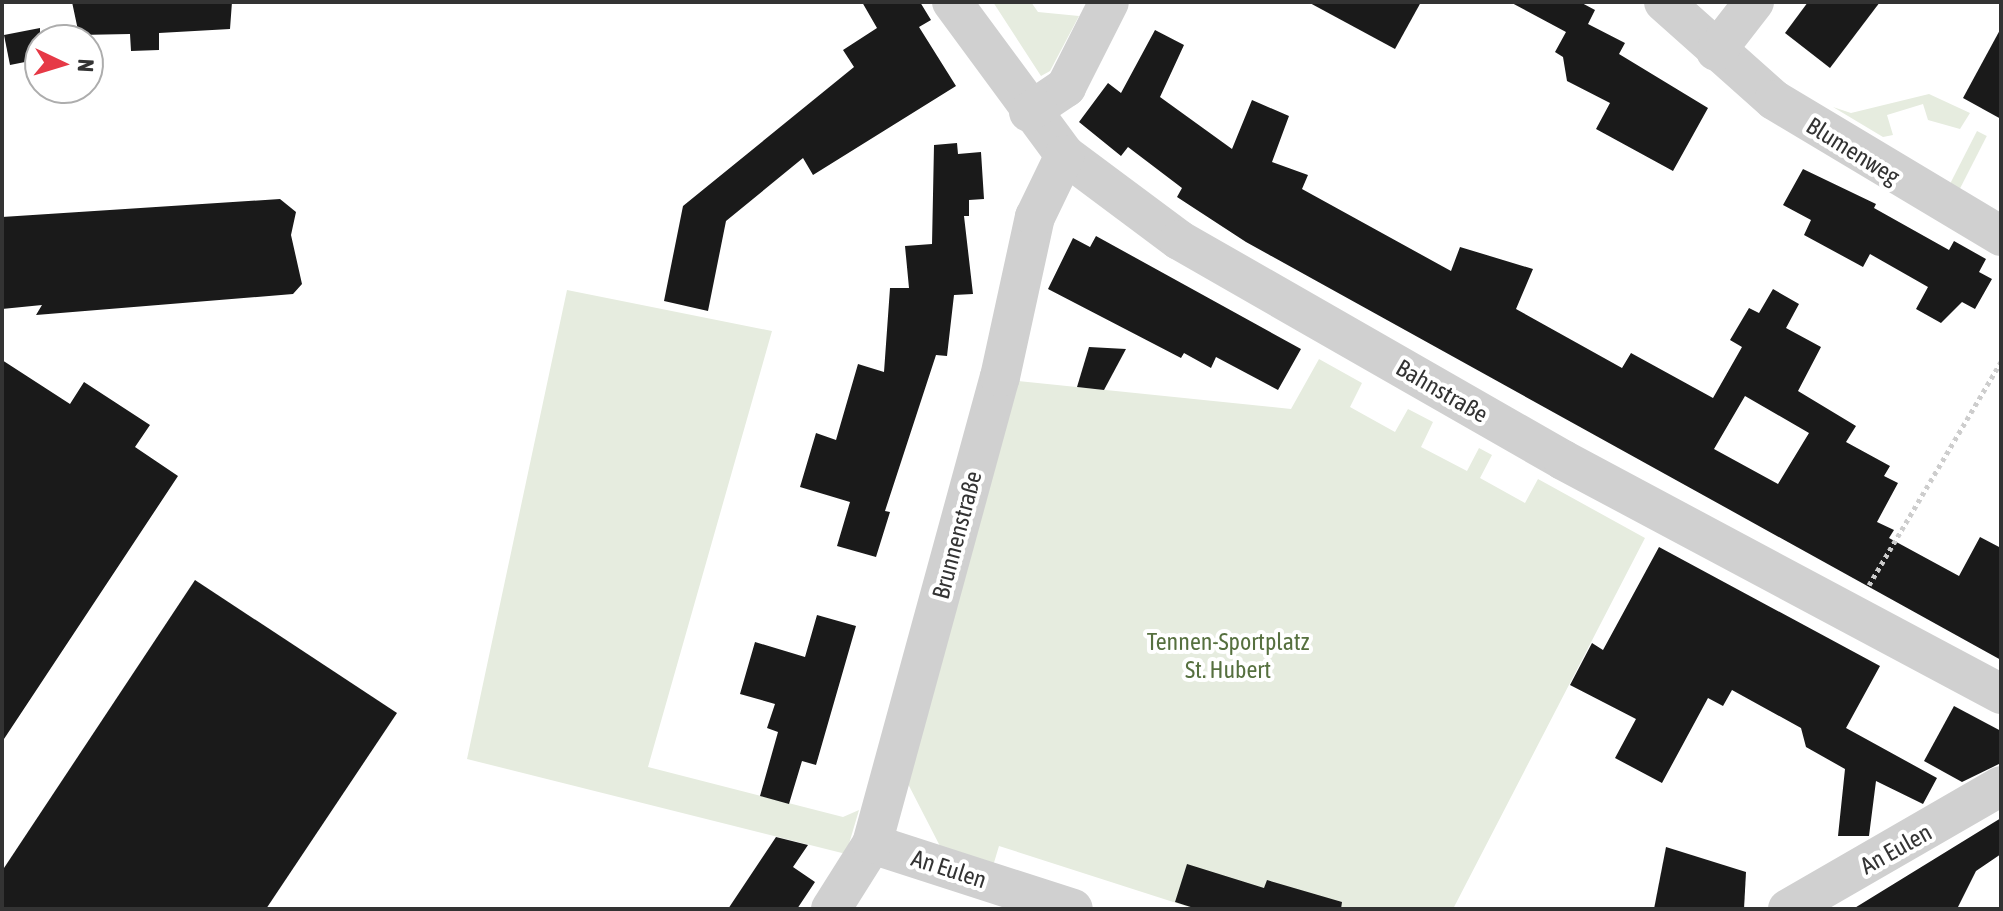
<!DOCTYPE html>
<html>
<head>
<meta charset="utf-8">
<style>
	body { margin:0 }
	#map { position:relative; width:2003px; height:911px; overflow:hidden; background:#fff; font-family:"Asap Condensed",sans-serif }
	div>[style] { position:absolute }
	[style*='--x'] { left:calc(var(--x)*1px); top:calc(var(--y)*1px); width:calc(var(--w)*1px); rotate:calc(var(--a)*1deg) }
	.green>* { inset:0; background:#e6ecdf; transform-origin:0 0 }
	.building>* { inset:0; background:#1a1a1a }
	.path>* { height:5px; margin-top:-2.5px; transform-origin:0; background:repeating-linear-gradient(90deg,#cdcdcd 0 4px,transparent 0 8px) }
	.minor>* { height:40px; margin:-20px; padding:0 20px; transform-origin:20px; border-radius:20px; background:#d0d0d0 }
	span { translate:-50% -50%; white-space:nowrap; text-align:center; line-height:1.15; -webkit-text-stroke:8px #fff; paint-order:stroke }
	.street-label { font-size:24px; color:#333 }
	.park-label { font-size:24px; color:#56703f }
	.frame { position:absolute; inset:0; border:4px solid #333; pointer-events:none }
	.north { position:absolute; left:24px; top:24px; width:80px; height:80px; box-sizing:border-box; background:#fff; border:2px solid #adadad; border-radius:50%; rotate:94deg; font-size:22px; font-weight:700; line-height:32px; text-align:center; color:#333 }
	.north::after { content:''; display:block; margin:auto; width:28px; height:36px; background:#e63946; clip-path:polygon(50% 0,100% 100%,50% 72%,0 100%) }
</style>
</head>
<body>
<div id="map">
	<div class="green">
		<i style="clip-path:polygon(993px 2px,1031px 2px,1038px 12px,1079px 16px,1050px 71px,1041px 76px)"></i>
		<i style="clip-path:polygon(1929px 94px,1970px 113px,1960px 129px,1928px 120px,1923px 104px,1887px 115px,1893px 135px,1883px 137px,1833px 107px,1851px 113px)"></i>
		<i style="left:1977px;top:131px;width:11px;height:70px;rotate:27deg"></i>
		<i style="clip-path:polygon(567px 290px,772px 331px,648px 767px,843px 817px,859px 810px,846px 854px,467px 759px)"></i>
		<i style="clip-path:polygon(1319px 359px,1362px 383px,1350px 407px,1395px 432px,1408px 409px,1433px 422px,1421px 447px,1467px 471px,1479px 448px,1492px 455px,1480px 478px,1525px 503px,1538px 479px,1645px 538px,1453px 909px,1195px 909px,999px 846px,993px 866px,942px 850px,906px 780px,1018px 381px,1291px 409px)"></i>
	</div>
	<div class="building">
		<i style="clip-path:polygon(72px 2px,232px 2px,230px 29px,159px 33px,159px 50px,131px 51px,130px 34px,79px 35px)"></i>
		<i style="clip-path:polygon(862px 2px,920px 2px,931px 20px,919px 27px,956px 86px,813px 175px,803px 158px,726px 221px,708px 311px,664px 301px,683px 206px,854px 67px,843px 50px,877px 28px)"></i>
		<i style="clip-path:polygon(1308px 2px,1421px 2px,1395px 49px)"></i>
		<i style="clip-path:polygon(1510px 2px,1580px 2px,1595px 10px,1588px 24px,1625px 43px,1619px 54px,1708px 108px,1673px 171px,1596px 129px,1610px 103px,1567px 81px,1563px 57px,1555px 52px,1566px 32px)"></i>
		<i style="clip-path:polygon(1808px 2px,1880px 2px,1830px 68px,1785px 33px)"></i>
		<i style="clip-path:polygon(40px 28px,40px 59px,10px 65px,4px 35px)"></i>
		<i style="clip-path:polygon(2001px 28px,2001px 119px,1963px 98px)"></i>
		<i style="clip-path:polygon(evenodd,1155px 30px,1184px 45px,1160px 97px,1232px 149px,1252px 100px,1289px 116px,1272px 162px,1308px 175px,1302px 189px,1451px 271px,1460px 247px,1533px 269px,1516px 309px,1622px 368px,1631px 353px,1713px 398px,1742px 347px,1730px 340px,1749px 308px,1759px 313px,1773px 289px,1799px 304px,1786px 328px,1821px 347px,1798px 391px,1856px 426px,1846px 442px,1890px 466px,1884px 476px,1898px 483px,1877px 522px,1894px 530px,1889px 538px,1959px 576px,1980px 537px,2001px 548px,2001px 660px,1246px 242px,1177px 197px,1182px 188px,1128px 147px,1121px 156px,1079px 122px,1108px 83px,1121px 93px,1155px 30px,1745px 396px,1809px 433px,1778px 484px,1714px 449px,1745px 396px)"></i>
		<i style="clip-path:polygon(957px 143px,958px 154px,981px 152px,984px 199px,969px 200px,969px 216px,964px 216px,973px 294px,954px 295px,947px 356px,936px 355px,885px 511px,890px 512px,876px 557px,837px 546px,850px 502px,800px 487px,816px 433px,836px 440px,858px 364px,884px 372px,890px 288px,909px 288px,905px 246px,932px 244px,934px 145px)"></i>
		<i style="clip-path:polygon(1803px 169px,1876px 204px,1874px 208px,1949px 250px,1954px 241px,1986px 259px,1979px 272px,1992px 279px,1975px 309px,1962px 302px,1941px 323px,1916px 309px,1928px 287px,1870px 254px,1863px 267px,1804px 235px,1811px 220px,1783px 205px)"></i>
		<i style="clip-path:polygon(280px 199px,296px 212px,291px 235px,302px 284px,293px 294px,36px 315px,42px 305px,2px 309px,2px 217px)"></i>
		<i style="clip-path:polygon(1096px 236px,1301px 349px,1278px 390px,1216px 357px,1211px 368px,1184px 353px,1181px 358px,1048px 289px,1073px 238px,1090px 247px)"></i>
		<i style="clip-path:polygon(1089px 347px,1126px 349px,1104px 390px,1077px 387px)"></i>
		<i style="clip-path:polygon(2px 360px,70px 404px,84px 382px,150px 425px,135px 447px,178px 476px,2px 742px)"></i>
		<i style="clip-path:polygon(1659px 547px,1880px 666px,1846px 728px,1937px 778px,1923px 804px,1876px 781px,1869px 836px,1838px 836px,1845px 769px,1806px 747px,1801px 728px,1732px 690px,1723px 706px,1708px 698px,1662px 783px,1615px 758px,1636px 719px,1570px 685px,1592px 643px,1603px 650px)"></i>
		<i style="clip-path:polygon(195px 580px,397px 713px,266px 909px,2px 909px,2px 871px)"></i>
		<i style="clip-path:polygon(817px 615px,856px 626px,816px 765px,802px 761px,789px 804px,760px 796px,778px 732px,767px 728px,775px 704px,740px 694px,755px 642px,805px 657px)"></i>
		<i style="clip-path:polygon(1954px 706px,2001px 731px,2001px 763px,1962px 782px,1924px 761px)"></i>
		<i style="clip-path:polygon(2001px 818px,2001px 854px,1976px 871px,1957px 909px,1853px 909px)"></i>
		<i style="clip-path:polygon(776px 837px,808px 845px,793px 867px,815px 882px,797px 909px,728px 909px)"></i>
		<i style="clip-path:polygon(1666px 847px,1746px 872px,1744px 909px,1654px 909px)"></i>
		<i style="clip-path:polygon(1187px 864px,1264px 888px,1267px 880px,1342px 902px,1341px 909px,1197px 909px,1175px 902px)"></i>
	</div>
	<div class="path">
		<i style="--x:1869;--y:585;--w:259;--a:-59.4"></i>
	</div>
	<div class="minor">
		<i style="--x:952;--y:2;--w:190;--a:53.6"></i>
		<i style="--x:1065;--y:155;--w:142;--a:36.7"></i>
		<i style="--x:1179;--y:240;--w:443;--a:29.8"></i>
		<i style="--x:1563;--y:460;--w:497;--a:28.1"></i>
		<i style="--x:1664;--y:2;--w:147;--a:41.7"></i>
		<i style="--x:1774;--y:100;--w:265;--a:30.9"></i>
		<i style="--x:1716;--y:51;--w:62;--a:-52.2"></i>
		<i style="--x:1029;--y:112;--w:45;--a:-34"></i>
		<i style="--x:1066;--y:87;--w:95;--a:-63.2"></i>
		<i style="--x:872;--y:844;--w:211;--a:17.9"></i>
		<i style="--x:831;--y:909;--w:77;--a:-57.8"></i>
		<i style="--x:872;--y:844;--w:484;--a:-74.7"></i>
		<i style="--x:1000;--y:377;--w:164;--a:-77.7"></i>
		<i style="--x:1035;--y:217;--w:69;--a:-64.2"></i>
		<i style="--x:1788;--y:909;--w:246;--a:-30"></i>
	</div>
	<div class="street-label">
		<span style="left:1853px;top:151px;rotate:32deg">Blumenweg</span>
		<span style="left:1442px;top:391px;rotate:30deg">Bahnstraße</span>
		<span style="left:957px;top:535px;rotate:-75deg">Brunnenstraße</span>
		<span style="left:1896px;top:849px;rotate:-29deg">An Eulen</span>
		<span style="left:949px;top:869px;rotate:18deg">An Eulen</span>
	</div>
	<div class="park-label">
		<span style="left:1228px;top:656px">Tennen-Sportplatz<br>St. Hubert</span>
	</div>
	<div class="frame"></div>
	<div class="north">N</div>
</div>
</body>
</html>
